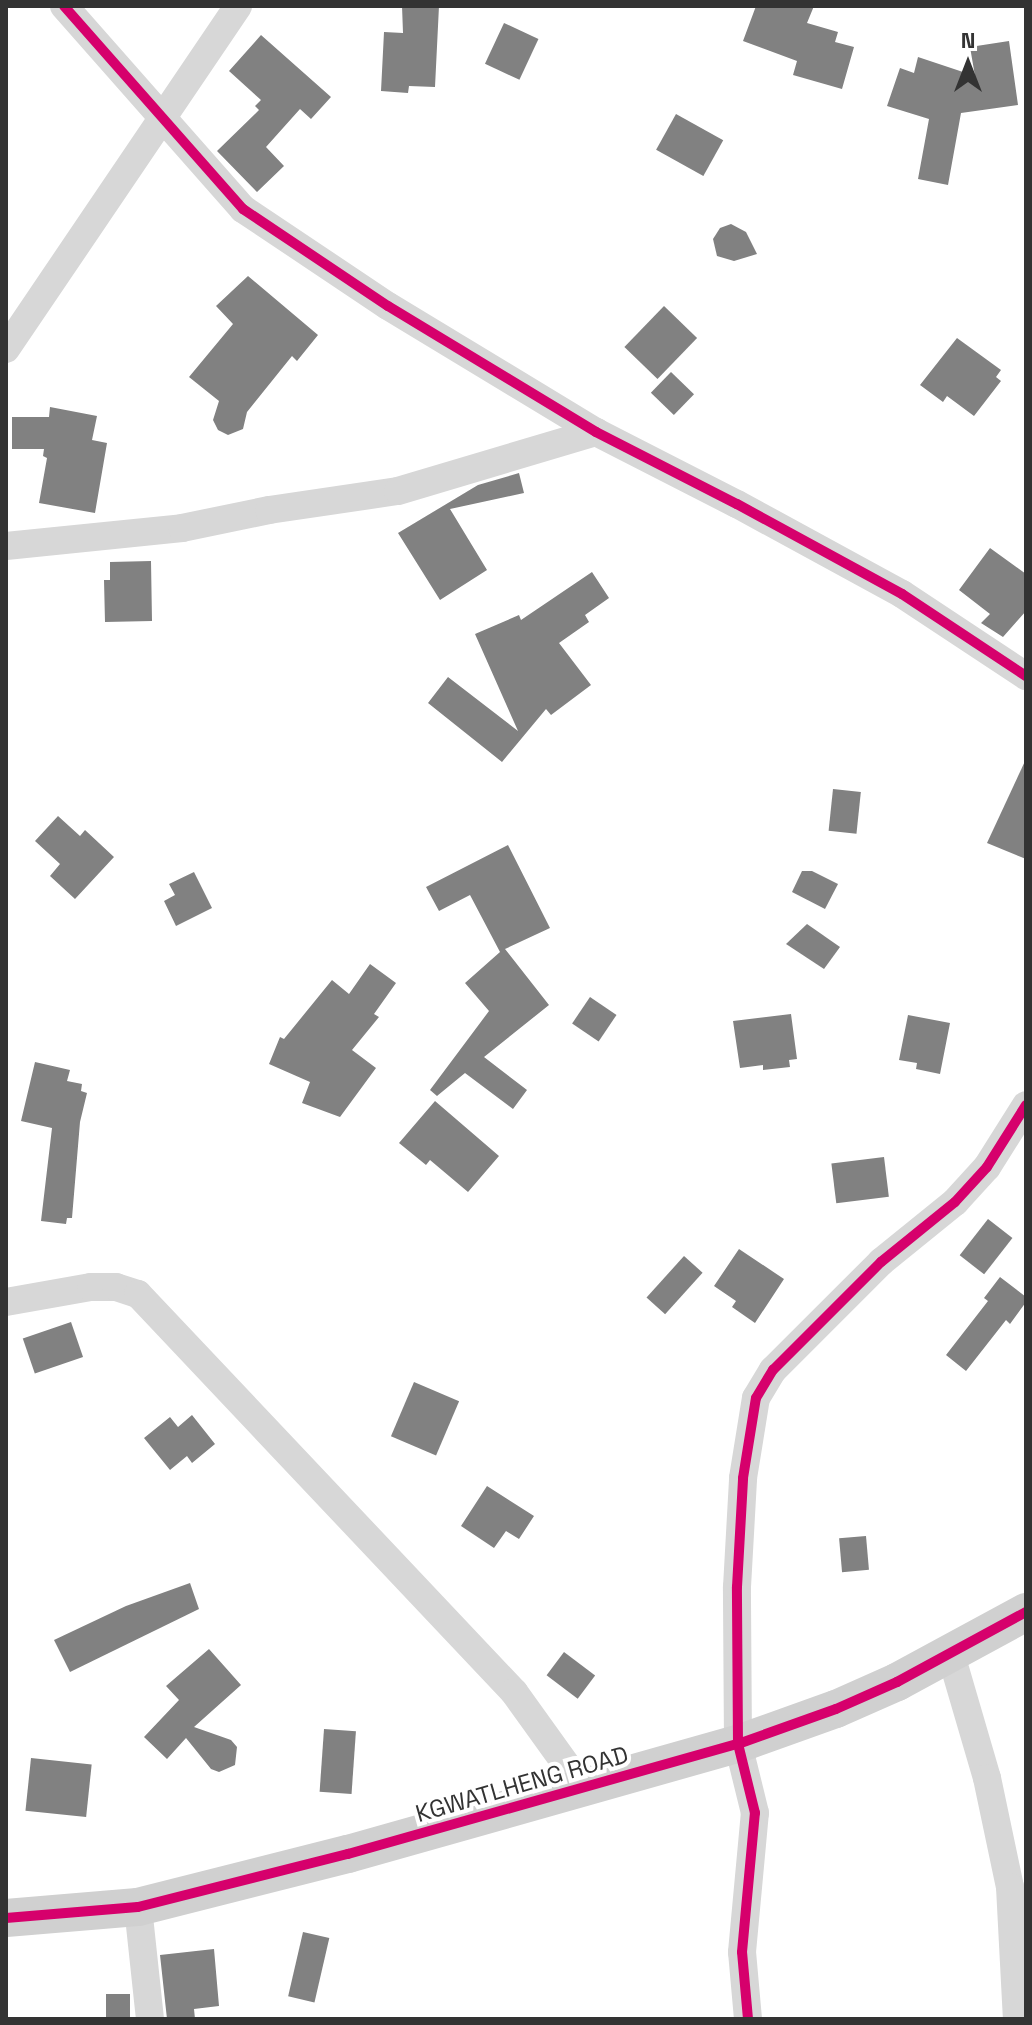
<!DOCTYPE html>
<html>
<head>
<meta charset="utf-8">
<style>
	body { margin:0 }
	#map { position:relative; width:1032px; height:2025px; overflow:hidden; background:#fff; font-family:"Space Grotesk",sans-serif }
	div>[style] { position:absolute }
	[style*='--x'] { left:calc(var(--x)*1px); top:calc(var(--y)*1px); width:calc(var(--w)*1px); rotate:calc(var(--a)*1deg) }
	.building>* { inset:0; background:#818181; transform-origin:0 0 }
	.street>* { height:28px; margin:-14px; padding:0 14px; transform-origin:14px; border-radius:14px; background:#d7d7d7 }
	.secondary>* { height:38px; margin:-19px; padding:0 19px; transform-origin:19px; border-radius:19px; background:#d0d0d0 }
	.cycleway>* { height:10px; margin:-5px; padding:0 5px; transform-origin:5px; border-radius:5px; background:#d6006c }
	span { translate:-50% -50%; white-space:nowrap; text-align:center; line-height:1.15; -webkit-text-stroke:8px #fff; paint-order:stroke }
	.street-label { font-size:24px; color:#333 }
	.frame { position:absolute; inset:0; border:8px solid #333; pointer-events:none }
	.north { position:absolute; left:928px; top:24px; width:80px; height:80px; -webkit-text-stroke:6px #fff; paint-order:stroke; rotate:0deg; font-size:22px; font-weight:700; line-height:32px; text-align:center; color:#333 }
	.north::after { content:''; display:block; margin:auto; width:28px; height:36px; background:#333; clip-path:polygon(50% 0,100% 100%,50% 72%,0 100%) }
</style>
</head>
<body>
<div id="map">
	<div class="building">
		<i style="clip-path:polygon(402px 6px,439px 6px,435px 87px,409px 86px,408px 93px,381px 91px,384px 32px,403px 33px)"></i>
		<i style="clip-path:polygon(756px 6px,814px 6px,807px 23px,838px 32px,835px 42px,854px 47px,842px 89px,793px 75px,797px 61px,743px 41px)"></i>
		<i style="left:504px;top:23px;width:38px;height:45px;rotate:25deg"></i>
		<i style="clip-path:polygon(261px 35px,331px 97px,311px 119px,300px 109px,266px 147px,284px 166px,257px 192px,217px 151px,259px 110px,255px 106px,261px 100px,229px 71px)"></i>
		<i style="clip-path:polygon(1009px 41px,1018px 105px,961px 113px,948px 185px,918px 179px,929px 119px,887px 106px,900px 68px,914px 73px,918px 57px,975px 76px,970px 47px)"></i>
		<i style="left:676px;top:114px;width:54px;height:41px;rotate:29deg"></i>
		<i style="clip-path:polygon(731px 224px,746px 232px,757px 254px,734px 261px,717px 256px,713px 239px,720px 228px)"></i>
		<i style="clip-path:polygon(248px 276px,318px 335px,297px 361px,292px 356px,247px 412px,243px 429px,228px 435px,218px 430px,213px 420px,219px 401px,189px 377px,233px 324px,216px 306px)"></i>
		<i style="left:664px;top:306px;width:46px;height:57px;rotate:44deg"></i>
		<i style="clip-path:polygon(957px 338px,1001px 370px,996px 377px,1001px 381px,974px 416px,947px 396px,943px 402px,920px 385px)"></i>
		<i style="left:671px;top:372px;width:32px;height:29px;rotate:44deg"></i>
		<i style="clip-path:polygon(50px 407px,97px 416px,92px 440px,107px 443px,95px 513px,39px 503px,47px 458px,43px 456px,44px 449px,12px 449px,12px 417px,49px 417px)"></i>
		<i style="clip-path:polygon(519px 473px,524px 493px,450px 509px,487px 570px,440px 600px,398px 533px,478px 485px)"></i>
		<i style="clip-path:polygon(990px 548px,1026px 574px,1026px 611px,1003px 637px,981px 623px,990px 614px,959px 590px)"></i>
		<i style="clip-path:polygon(151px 561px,152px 621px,105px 622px,104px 580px,110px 580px,110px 562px)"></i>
		<i style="clip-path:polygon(592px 572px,609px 598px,585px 615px,589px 622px,559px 643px,591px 685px,551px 715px,546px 709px,502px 762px,428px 703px,448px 677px,518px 731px,475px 634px,519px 615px,521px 620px)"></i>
		<i style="clip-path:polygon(1026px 759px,1026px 859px,987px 843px)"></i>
		<i style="left:833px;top:789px;width:28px;height:42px;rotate:6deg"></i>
		<i style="clip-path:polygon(58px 816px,80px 836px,85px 830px,114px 857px,75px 899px,50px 876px,60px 864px,35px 841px)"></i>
		<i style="clip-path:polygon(508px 845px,550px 928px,505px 949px,549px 1005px,484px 1057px,527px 1090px,513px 1109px,465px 1073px,437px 1096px,430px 1090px,489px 1011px,465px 983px,500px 952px,470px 895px,439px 911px,426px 887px)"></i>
		<i style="clip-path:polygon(802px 871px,812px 871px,838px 884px,825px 909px,792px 892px)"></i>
		<i style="clip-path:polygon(194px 872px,212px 908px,176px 926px,164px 901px,175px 895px,169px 884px)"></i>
		<i style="clip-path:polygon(807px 924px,840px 947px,824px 969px,786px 944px)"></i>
		<i style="clip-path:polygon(370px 964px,396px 983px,374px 1014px,379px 1017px,352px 1050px,376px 1068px,340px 1117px,302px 1103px,310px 1082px,269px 1064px,280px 1037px,284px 1039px,332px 980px,349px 994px)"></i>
		<i style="left:590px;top:997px;width:32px;height:32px;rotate:34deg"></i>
		<i style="clip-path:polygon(791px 1014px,797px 1059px,789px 1060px,790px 1067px,763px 1070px,763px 1065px,740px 1068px,733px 1021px)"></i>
		<i style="clip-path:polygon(908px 1015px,950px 1023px,940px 1074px,916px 1069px,917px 1063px,899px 1060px)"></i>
		<i style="clip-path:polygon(35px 1062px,70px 1070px,67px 1081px,82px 1084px,81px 1091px,87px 1093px,80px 1122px,72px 1218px,67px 1218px,66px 1224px,41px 1221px,52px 1128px,21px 1121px)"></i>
		<i style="clip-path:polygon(435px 1101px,499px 1156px,468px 1192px,430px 1160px,426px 1165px,399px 1143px)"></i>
		<i style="left:884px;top:1157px;width:40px;height:53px;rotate:83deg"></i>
		<i style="left:988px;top:1219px;width:31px;height:46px;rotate:38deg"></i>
		<i style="clip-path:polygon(739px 1249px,784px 1279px,755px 1323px,732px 1307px,736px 1301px,714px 1286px)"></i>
		<i style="left:684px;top:1256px;width:25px;height:56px;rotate:42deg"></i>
		<i style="clip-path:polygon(1000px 1277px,1026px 1297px,1026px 1302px,1010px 1324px,1006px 1320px,966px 1371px,946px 1355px,988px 1301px,984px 1298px)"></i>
		<i style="left:71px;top:1322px;width:37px;height:51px;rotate:71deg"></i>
		<i style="left:414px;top:1382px;width:49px;height:59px;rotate:23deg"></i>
		<i style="clip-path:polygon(192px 1415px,215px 1444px,192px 1463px,187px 1456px,170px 1470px,144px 1438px,170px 1417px,178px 1427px)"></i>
		<i style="clip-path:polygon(487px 1486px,534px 1516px,519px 1539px,506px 1531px,494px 1548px,461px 1526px)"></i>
		<i style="left:866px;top:1536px;width:34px;height:27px;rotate:85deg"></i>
		<i style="clip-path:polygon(190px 1583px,199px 1609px,70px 1672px,54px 1640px,126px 1606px)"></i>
		<i style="clip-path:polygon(209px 1649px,241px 1685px,194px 1727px,231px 1740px,237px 1747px,235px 1765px,219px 1772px,211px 1769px,186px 1738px,167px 1759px,144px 1737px,179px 1700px,166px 1686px)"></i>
		<i style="left:564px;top:1652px;width:39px;height:29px;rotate:37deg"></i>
		<i style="left:324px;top:1729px;width:32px;height:63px;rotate:4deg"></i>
		<i style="left:31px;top:1758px;width:61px;height:53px;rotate:6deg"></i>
		<i style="left:303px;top:1932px;width:27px;height:66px;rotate:13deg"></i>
		<i style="clip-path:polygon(214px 1949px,219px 2006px,194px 2009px,195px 2019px,167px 2019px,160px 1955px)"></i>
		<i style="left:106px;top:1994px;width:24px;height:25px"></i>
	</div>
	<div class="street">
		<i style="--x:64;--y:6;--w:271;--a:48.6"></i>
		<i style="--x:243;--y:209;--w:174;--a:33.8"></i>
		<i style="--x:388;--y:306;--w:243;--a:31.2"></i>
		<i style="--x:596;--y:432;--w:158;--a:27.1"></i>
		<i style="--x:737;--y:504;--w:188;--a:28.6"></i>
		<i style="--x:902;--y:594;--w:149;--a:33.5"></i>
		<i style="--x:6;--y:349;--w:414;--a:-55.9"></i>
		<i style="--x:6;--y:546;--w:177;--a:-5.8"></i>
		<i style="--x:182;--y:528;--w:89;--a:-11.7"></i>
		<i style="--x:269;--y:510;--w:130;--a:-8.4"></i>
		<i style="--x:398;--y:491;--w:207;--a:-16.6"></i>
		<i style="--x:6;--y:1302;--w:86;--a:-10"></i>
		<i style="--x:91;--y:1287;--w:25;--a:0"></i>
		<i style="--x:116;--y:1287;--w:23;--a:18"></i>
		<i style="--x:138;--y:1294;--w:548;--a:46.63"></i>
		<i style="--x:514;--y:1692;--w:118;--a:54.3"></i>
		<i style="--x:951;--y:1655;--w:128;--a:73.7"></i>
		<i style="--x:987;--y:1778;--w:111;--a:78.1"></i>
		<i style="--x:1010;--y:1887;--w:132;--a:87"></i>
		<i style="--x:138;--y:1907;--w:113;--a:83.9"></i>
		<i style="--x:748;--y:2019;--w:67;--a:-95.1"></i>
		<i style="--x:742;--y:1952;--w:140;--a:-84.7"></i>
		<i style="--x:755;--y:1813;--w:71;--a:-103.8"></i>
		<i style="--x:738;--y:1744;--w:157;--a:-90.4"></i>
		<i style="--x:737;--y:1587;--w:109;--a:-86.8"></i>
		<i style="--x:743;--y:1478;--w:81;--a:-80.8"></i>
		<i style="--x:756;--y:1398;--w:33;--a:-59"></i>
		<i style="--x:773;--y:1370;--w:153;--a:-45"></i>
		<i style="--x:881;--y:1262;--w:95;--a:-39"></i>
		<i style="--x:955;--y:1202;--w:47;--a:-47.6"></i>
		<i style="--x:987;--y:1167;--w:73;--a:-57.8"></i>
	</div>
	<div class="secondary">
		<i style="--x:6;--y:1918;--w:132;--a:-4.8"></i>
		<i style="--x:138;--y:1907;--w:217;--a:-14.2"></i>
		<i style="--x:348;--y:1854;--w:405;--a:-15.8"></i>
		<i style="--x:738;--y:1744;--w:104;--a:-19.7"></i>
		<i style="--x:836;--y:1709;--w:67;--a:-23.9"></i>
		<i style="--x:897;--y:1682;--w:147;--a:-28.5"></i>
	</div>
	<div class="cycleway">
		<i style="--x:64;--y:6;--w:271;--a:48.6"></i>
		<i style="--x:243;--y:209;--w:174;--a:33.8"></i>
		<i style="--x:388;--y:306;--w:243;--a:31.2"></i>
		<i style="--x:596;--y:432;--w:158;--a:27.1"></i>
		<i style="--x:737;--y:504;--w:188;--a:28.6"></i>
		<i style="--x:902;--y:594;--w:149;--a:33.5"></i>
		<i style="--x:6;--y:1918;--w:132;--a:-4.8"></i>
		<i style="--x:138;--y:1907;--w:217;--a:-14.2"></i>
		<i style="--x:348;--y:1854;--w:405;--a:-15.8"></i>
		<i style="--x:738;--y:1744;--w:104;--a:-19.7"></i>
		<i style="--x:836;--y:1709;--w:67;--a:-23.9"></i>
		<i style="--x:897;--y:1682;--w:147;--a:-28.5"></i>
		<i style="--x:748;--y:2019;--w:67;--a:-95.1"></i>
		<i style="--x:742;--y:1952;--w:140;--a:-84.7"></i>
		<i style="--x:755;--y:1813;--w:71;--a:-103.8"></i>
		<i style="--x:738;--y:1744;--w:157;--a:-90.4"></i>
		<i style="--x:737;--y:1587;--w:109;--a:-86.8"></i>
		<i style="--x:743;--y:1478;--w:81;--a:-80.8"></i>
		<i style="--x:756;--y:1398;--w:33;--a:-59"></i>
		<i style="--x:773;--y:1370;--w:153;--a:-45"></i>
		<i style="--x:881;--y:1262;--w:95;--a:-39"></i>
		<i style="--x:955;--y:1202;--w:47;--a:-47.6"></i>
		<i style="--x:987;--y:1167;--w:73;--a:-57.8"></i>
	</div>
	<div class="street-label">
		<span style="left:522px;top:1784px;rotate:-16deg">KGWATLHENG ROAD</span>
	</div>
	<div class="frame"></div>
	<div class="north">N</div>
</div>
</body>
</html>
